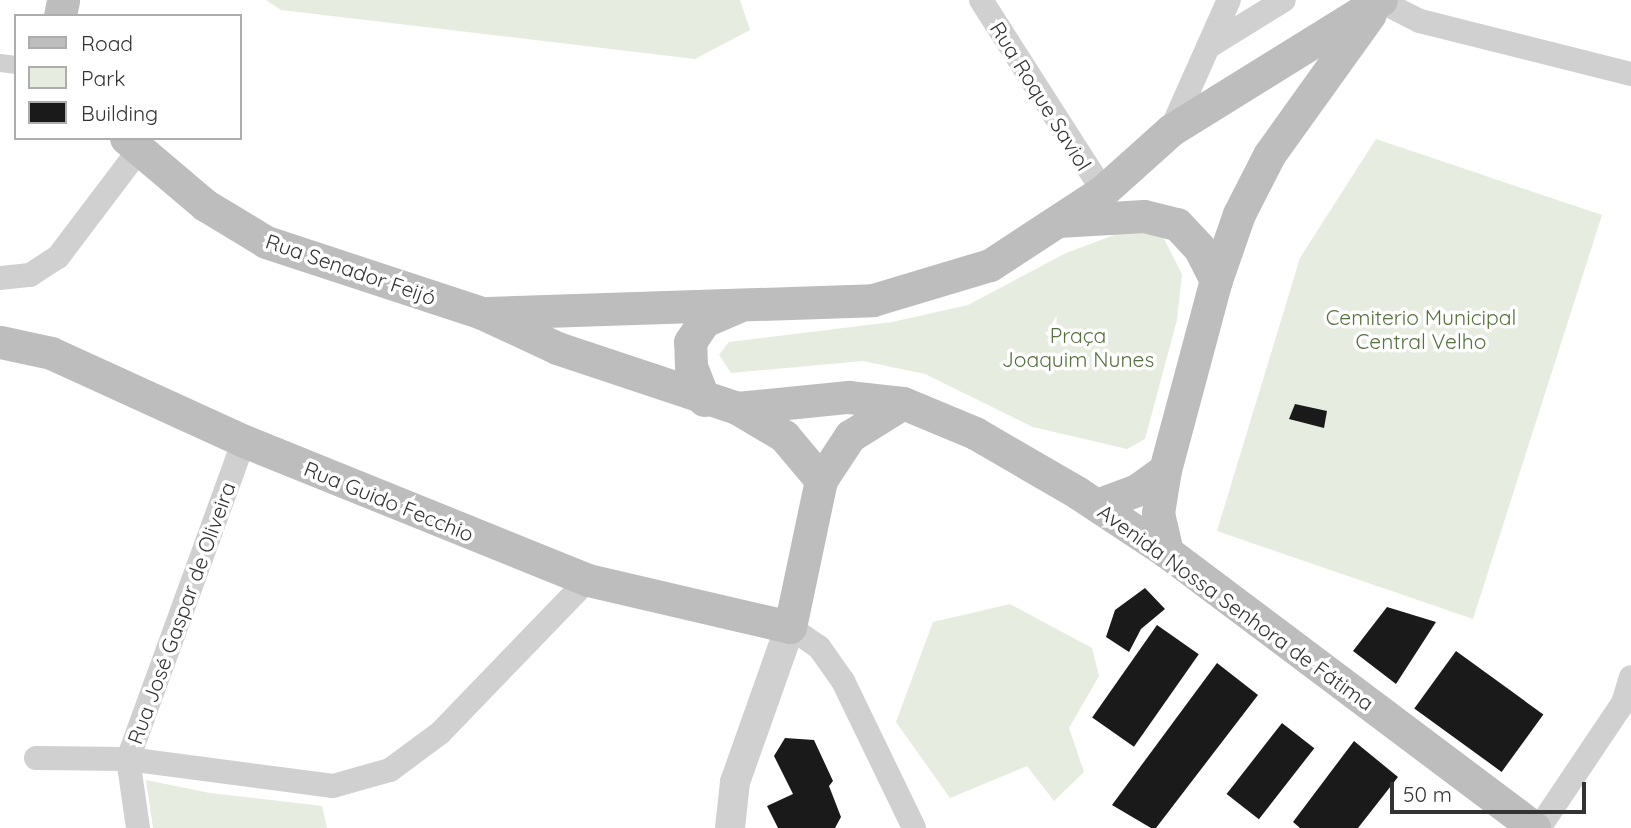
<!DOCTYPE html>
<html>
<head>
<meta charset="utf-8">
<style>
	body { margin:0 }
	#map { position:relative; width:1631px; height:828px; overflow:hidden; background:#fff; font-family:Quicksand,sans-serif }
	div>[style] { position:absolute }
	[style*='--x'] { left:calc(var(--x)*1px); top:calc(var(--y)*1px); width:calc(var(--w)*1px); rotate:calc(var(--a)*1deg) }
	.green>* { inset:0; background:#e6ecdf }
	.building>* { inset:0; background:#1a1a1a; transform-origin:0 0 }
	.pedestrian>* { height:18px; margin:-9px; padding:0 9px; transform-origin:9px; border-radius:9px; background:#d0d0d0 }
	.minor>* { height:24px; margin:-12px; padding:0 12px; transform-origin:12px; border-radius:12px; background:#d0d0d0 }
	.tertiary>* { height:30px; margin:-15px; padding:0 15px; transform-origin:15px; border-radius:15px; background:#d0d0d0 }
	.secondary>* { height:33px; margin:-16.5px; padding:0 16.5px; transform-origin:16.5px; border-radius:16.5px; background:#bdbdbd }
	span { translate:-50% -50%; white-space:nowrap; text-align:center; line-height:1.15; -webkit-text-stroke:7px #fff; paint-order:stroke }
	.street-label { font-size:21px; color:#333 }
	.park-label { font-size:21px; color:#56703f }
	.legend { position:absolute; left:14px; top:14px; width:228px; height:126px; box-sizing:border-box; background:#fff; border:2px solid #adadad; margin:0; padding:9px 12px; list-style:none; font-size:21px; color:#333 }
	.legend li { display:flex; align-items:center; gap:14px; height:35px }
	.legend b { width:35px; border:2px solid #adadad }
	.scale { position:absolute; left:1390px; top:782px; width:196px; height:32px; box-sizing:border-box; border:4px solid #333; border-top:0; padding-left:9px; font-size:21px; line-height:24px; white-space:nowrap; color:#333; -webkit-text-stroke:5px #fff; paint-order:stroke }
</style>
</head>
<body>
<div id="map">
	<div class="green">
		<i style="clip-path:polygon(266px 0,740px 0,750px 30px,695px 59px,281px 10px)"></i>
		<i style="clip-path:polygon(1376px 139px,1602px 215px,1473px 619px,1217px 531px,1300px 258px)"></i>
		<i style="clip-path:polygon(1130px 229px,1163px 237px,1182px 274px,1177px 320px,1145px 439px,1127px 449px,1033px 427px,925px 374px,863px 361px,731px 373px,719px 355px,729px 342px,892px 322px,968px 305px,1064px 254px)"></i>
		<i style="clip-path:polygon(1010px 604px,1092px 648px,1099px 676px,1069px 728px,1084px 772px,1054px 801px,1027px 766px,950px 798px,896px 722px,933px 622px)"></i>
		<i style="clip-path:polygon(146px 780px,210px 793px,322px 806px,327px 828px,153px 828px)"></i>
	</div>
	<div class="building">
		<i style="clip-path:polygon(1295px 404px,1327px 411px,1324px 428px,1289px 419px)"></i>
		<i style="clip-path:polygon(1145px 588px,1165px 609px,1141px 629px,1129px 652px,1106px 637px,1115px 610px)"></i>
		<i style="clip-path:polygon(1387px 607px,1436px 622px,1396px 684px,1353px 651px)"></i>
		<i style="left:1157px;top:625px;width:51px;height:113px;rotate:35deg"></i>
		<i style="left:1456px;top:651px;width:108px;height:71px;rotate:36deg"></i>
		<i style="clip-path:polygon(1217px 663px,1258px 695px,1156px 828px,1151px 828px,1112px 805px)"></i>
		<i style="left:1282px;top:723px;width:41px;height:90px;rotate:38deg"></i>
		<i style="clip-path:polygon(785px 738px,814px 740px,833px 781px,829px 786px,841px 817px,835px 828px,778px 828px,767px 806px,793px 794px,774px 756px)"></i>
		<i style="clip-path:polygon(1354px 741px,1398px 777px,1358px 828px,1300px 828px,1293px 822px)"></i>
	</div>
	<div class="pedestrian">
		<i style="--x:0;--y:63;--w:16;--a:7"></i>
	</div>
	<div class="minor">
		<i style="--x:981;--y:0;--w:227;--a:57.4"></i>
		<i style="--x:1380;--y:1;--w:45;--a:26.6"></i>
		<i style="--x:1420;--y:21;--w:218;--a:14.1"></i>
		<i style="--x:1208;--y:47;--w:89;--a:-31.7"></i>
		<i style="--x:1171;--y:130;--w:142;--a:-66"></i>
		<i style="--x:0;--y:278;--w:30;--a:-6"></i>
		<i style="--x:30;--y:275;--w:33;--a:-33"></i>
		<i style="--x:58;--y:257;--w:134;--a:-52.9"></i>
		<i style="--x:790;--y:627;--w:35;--a:35"></i>
		<i style="--x:819;--y:647;--w:42;--a:54.8"></i>
		<i style="--x:843;--y:681;--w:163;--a:64.2"></i>
		<i style="--x:36;--y:758;--w:92;--a:0.6"></i>
		<i style="--x:128;--y:759;--w:207;--a:7.5"></i>
		<i style="--x:333;--y:786;--w:59;--a:-15.7"></i>
		<i style="--x:390;--y:770;--w:62;--a:-36.5"></i>
		<i style="--x:440;--y:733;--w:213;--a:-46"></i>
		<i style="--x:138;--y:828;--w:70;--a:-98.2"></i>
		<i style="--x:128;--y:759;--w:338;--a:-70"></i>
		<i style="--x:1539;--y:828;--w:151;--a:-56.1"></i>
		<i style="--x:1623;--y:703;--w:27;--a:-73"></i>
	</div>
	<div class="tertiary">
		<i style="--x:730;--y:828;--w:46;--a:-83.8"></i>
		<i style="--x:735;--y:782;--w:164;--a:-70.5"></i>
	</div>
	<div class="secondary">
		<i style="--x:60;--y:16;--w:16;--a:-79"></i>
		<i style="--x:126;--y:138;--w:104;--a:40.3"></i>
		<i style="--x:205;--y:205;--w:71;--a:31.2"></i>
		<i style="--x:266;--y:242;--w:227;--a:18.2"></i>
		<i style="--x:482;--y:313;--w:83;--a:25"></i>
		<i style="--x:557;--y:348;--w:190;--a:18.4"></i>
		<i style="--x:737;--y:408;--w:112;--a:-5.7"></i>
		<i style="--x:848;--y:397;--w:55;--a:6.2"></i>
		<i style="--x:903;--y:403;--w:78;--a:22.6"></i>
		<i style="--x:975;--y:433;--w:119;--a:30.2"></i>
		<i style="--x:1078;--y:493;--w:107;--a:33.5"></i>
		<i style="--x:1167;--y:552;--w:459;--a:36.9"></i>
		<i style="--x:1058;--y:221;--w:86;--a:-3.3"></i>
		<i style="--x:1144;--y:216;--w:34;--a:14"></i>
		<i style="--x:1177;--y:224;--w:34;--a:47"></i>
		<i style="--x:1200;--y:249;--w:35;--a:63"></i>
		<i style="--x:487;--y:313;--w:386;--a:-1.9"></i>
		<i style="--x:873;--y:300;--w:122;--a:-16.7"></i>
		<i style="--x:990;--y:265;--w:135;--a:-33.2"></i>
		<i style="--x:1103;--y:191;--w:91;--a:-41.9"></i>
		<i style="--x:1171;--y:130;--w:247;--a:-31.8"></i>
		<i style="--x:0;--y:342;--w:52;--a:12.2"></i>
		<i style="--x:51;--y:353;--w:212;--a:24.5"></i>
		<i style="--x:244;--y:441;--w:371;--a:22"></i>
		<i style="--x:588;--y:580;--w:207;--a:13.1"></i>
		<i style="--x:790;--y:627;--w:150;--a:-78.1"></i>
		<i style="--x:821;--y:480;--w:53;--a:-56.6"></i>
		<i style="--x:850;--y:436;--w:62;--a:-31.9"></i>
		<i style="--x:704;--y:400;--w:36;--a:-111"></i>
		<i style="--x:691;--y:366;--w:24;--a:-92"></i>
		<i style="--x:690;--y:342;--w:25;--a:-56"></i>
		<i style="--x:704;--y:321;--w:36;--a:-23"></i>
		<i style="--x:737;--y:408;--w:55;--a:30.8"></i>
		<i style="--x:784;--y:436;--w:57;--a:49.9"></i>
		<i style="--x:1097;--y:505;--w:43;--a:-20.6"></i>
		<i style="--x:1137;--y:490;--w:34;--a:-36"></i>
		<i style="--x:1167;--y:552;--w:40;--a:-103"></i>
		<i style="--x:1158;--y:513;--w:44;--a:-80.8"></i>
		<i style="--x:1165;--y:470;--w:197;--a:-75"></i>
		<i style="--x:1216;--y:280;--w:70;--a:-70.8"></i>
		<i style="--x:1239;--y:214;--w:66;--a:-63"></i>
		<i style="--x:1269;--y:155;--w:173;--a:-54.4"></i>
	</div>
	<div class="street-label">
		<span style="left:1041px;top:96px;rotate:58deg">Rua Roque Saviol</span>
		<span style="left:351px;top:269px;rotate:19deg">Rua Senador Feijó</span>
		<span style="left:389px;top:501px;rotate:22deg">Rua Guido Fecchio</span>
		<span style="left:1236px;top:607px;rotate:36deg">Avenida Nossa Senhora de Fátima</span>
		<span style="left:181px;top:613px;rotate:-70deg">Rua José Gaspar de Oliveira</span>
	</div>
	<div class="park-label">
		<span style="left:1421px;top:329px">Cemiterio Municipal<br>Central Velho</span>
		<span style="left:1078px;top:347px">Praça<br>Joaquim Nunes</span>
	</div>
	<ul class="legend">
	<li><b style="height:9px;background:#bdbdbd"></b>Road</li>
	<li><b style="height:19px;background:#e6ecdf"></b>Park</li>
	<li><b style="height:19px;background:#1a1a1a"></b>Building</li>
	</ul>
	<div class="scale">50 m</div>
</div>
</body>
</html>
